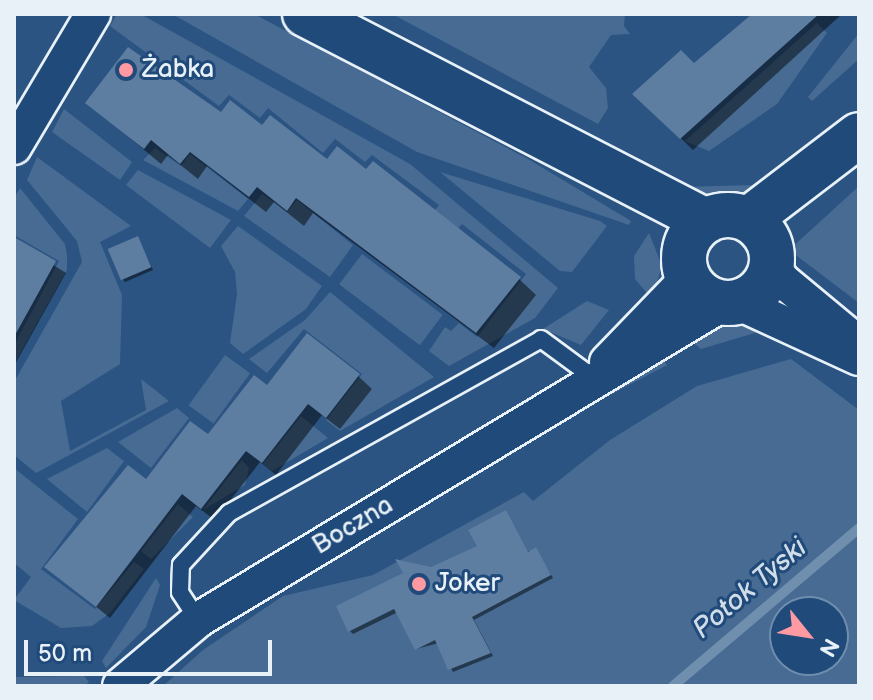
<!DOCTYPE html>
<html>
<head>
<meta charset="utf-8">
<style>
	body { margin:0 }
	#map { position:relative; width:873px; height:700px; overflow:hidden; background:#2b5482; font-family:"Balsamiq Sans",sans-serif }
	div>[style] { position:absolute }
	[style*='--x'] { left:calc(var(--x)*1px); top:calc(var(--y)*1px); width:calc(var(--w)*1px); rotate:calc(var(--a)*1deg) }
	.green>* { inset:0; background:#476b93; transform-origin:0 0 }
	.shadow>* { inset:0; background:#0007 }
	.stream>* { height:10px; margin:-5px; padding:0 5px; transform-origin:5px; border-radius:5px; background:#708ead }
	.building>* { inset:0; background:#5d7da1; transform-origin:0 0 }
	.roads { filter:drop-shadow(2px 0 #e8f1f8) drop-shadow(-2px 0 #e8f1f8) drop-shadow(0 2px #e8f1f8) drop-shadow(0 -2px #e8f1f8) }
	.lane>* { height:16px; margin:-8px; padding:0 8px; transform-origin:8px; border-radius:8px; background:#1f4a7a }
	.street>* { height:34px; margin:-17px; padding:0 17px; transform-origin:17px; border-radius:17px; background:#1f4a7a }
	.secondary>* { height:44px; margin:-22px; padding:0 22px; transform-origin:22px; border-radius:22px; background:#1f4a7a }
	.secondary>.ring { margin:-22px; padding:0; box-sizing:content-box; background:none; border:44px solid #1f4a7a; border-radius:50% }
	.dots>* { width:22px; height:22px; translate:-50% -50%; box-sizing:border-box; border:4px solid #1f4a7a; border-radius:50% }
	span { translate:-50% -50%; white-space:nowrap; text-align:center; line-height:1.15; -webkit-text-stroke:6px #1f4a7a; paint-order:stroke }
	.poi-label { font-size:26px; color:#e8f1f8 }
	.left { translate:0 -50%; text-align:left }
	.street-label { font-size:26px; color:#e8f1f8 }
	.water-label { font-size:28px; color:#d0dde9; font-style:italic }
	.frame { position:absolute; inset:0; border:16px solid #e8f1f8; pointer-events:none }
	.north { position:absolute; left:769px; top:596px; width:80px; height:80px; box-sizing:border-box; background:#1f4a7a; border:2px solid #6f8dac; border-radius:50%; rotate:120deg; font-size:22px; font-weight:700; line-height:32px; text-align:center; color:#e8f1f8 }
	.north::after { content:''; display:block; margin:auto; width:28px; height:36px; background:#ff9aa2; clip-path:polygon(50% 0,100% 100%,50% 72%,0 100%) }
	.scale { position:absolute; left:24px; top:640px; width:248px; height:36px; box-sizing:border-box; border:4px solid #e8f1f8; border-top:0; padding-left:10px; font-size:24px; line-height:28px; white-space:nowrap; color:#e8f1f8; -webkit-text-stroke:6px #1f4a7a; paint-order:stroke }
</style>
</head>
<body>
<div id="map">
	<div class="green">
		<i style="clip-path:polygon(117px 14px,144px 16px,410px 164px,558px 288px,535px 318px,449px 366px,429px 351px,445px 327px,451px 331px,459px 323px,477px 337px,526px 274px,462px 224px,454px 233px,431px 215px,439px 205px,372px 155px,365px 162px,335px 139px,323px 153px,268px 108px,260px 118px,229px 95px,219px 106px,110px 26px)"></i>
		<i style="clip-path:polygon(172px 14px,254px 14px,528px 159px,631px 221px,629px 225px,417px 152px)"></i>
		<i style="clip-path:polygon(392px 14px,625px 14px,624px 26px,630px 34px,611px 35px,589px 67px,606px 88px,608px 108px,598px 124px)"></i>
		<i style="clip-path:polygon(817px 23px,827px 33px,777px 104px,709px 151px,685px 141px)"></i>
		<i style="clip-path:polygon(859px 33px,859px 59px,812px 101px,808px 97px)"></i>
		<i style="clip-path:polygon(64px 109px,132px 162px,120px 180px,52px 132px)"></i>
		<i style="clip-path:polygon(155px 148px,181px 166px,190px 154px,248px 199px,238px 211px,143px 160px)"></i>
		<i style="clip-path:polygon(37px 157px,131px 226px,100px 242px,122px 295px,120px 364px,61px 401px,70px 451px,146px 410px,141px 379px,169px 401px,36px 473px,14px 455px,14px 382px,82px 262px,77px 241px,27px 180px)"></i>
		<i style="clip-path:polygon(138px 170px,231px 220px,210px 248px,126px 185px)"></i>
		<i style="clip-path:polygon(440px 172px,600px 221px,607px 226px,572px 272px,560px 271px)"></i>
		<i style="clip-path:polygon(859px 186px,859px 303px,789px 250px)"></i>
		<i style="clip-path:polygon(680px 187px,754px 185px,765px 187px,760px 197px,711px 207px)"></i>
		<i style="clip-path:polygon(20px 188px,65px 244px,67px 255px,67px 270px,14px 364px,14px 345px,59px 261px,14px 235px,14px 198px)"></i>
		<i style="clip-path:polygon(262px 194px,287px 212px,297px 200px,353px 245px,330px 277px,244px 216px)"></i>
		<i style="clip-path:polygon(238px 226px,322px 286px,306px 309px,243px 354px,230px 343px,237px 294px,235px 272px,221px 246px)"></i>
		<i style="clip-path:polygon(649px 233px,662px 266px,652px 299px,635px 279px,634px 256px)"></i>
		<i style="left:362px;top:254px;width:101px;height:38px;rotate:37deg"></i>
		<i style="clip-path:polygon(330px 292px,434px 377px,340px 431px,326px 420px,362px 374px,304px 329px,267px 373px,249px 359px,305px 320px)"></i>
		<i style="clip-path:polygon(587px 301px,609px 310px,581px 345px,543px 329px)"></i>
		<i style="clip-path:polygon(761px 320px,778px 326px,701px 349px,685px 336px,704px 325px)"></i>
		<i style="left:225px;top:355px;width:31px;height:62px;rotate:36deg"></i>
		<i style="clip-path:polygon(661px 357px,667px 365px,608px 396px)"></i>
		<i style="clip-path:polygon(evenodd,791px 359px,859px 410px,859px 686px,163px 686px,203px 650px,283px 596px,373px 575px,524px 492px,533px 501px,610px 440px,697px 386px,791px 359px,785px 612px,833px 612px,833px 660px,785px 660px,785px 612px)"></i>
		<i style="clip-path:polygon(177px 408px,189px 418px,151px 468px,118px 442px)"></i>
		<i style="clip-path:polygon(301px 416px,328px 438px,272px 471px,263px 464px)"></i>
		<i style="clip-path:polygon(107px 448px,124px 461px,87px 512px,47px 479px)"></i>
		<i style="clip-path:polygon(242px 460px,249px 468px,245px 485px,203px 510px)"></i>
		<i style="clip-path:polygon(14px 468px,78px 519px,41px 569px,95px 609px,134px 562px,144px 569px,110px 613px,92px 626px,61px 628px,14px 600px,31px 577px,14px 563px)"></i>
		<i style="clip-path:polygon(178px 504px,193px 517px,151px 559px,141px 551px)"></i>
		<i style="clip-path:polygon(156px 578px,160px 585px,146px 627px,106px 668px,102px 661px)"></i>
		<i style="clip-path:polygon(84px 676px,89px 682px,84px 686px,14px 686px,14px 677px)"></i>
	</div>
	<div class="shadow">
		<i style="clip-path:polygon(755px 14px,842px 14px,693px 150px,635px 94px,694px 66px)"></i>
		<i style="clip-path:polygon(87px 102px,221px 115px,263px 128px,519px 279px,536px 295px,494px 348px,313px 213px,304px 226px,274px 202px,266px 212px,207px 166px,198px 179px,168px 155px,161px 164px)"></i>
		<i style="clip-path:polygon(138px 239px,153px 270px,125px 282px,122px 278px)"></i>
		<i style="clip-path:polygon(14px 240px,66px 273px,14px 366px)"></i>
		<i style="clip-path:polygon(358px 376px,372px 389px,340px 429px,322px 415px,276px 475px,260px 462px,215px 520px,196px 506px,110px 618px,47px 567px,267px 387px)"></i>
		<i style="clip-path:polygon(536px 550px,553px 578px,474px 620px,493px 656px,453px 672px,439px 643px,416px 649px,398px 612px,353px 634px,350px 631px,431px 569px)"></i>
	</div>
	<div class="stream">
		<i style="--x:673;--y:686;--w:244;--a:-40.3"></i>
	</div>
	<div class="building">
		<i style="clip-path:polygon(752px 14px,819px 14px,680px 139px,632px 94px,681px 50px,694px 63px)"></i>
		<i style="clip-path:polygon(128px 47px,221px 112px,230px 100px,262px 125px,270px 115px,327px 159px,337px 146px,366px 169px,373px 161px,521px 277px,476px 333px,296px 198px,287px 211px,257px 187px,249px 197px,190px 152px,180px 164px,151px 140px,144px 149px,85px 103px)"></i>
		<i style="left:138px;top:236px;width:34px;height:33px;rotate:67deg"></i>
		<i style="clip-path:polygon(14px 237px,56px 261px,14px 337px)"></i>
		<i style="clip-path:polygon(307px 333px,360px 374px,326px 418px,308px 404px,262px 463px,246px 451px,201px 509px,182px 494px,96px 607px,44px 567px,128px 465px,146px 479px,190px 421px,208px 434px,254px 375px,267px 385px)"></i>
		<i style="clip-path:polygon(506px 510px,528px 552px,536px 547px,551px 575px,472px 617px,491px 653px,448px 670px,435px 640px,415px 650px,394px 609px,348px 632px,336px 606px,403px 573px,395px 559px,431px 567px,477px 546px,468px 530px)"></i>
	</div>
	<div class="roads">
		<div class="lane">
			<i style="--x:198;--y:620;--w:33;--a:-123"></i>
			<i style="--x:180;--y:592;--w:27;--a:-88"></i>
			<i style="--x:181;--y:565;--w:71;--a:-47.3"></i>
			<i style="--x:229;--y:513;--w:357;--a:-29.1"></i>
			<i style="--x:541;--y:339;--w:66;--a:36.3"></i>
		</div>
		<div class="street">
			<i style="--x:14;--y:147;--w:155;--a:-59.3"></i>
			<i style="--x:772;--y:265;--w:18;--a:56"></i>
			<i style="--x:782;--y:280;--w:92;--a:39.7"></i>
			<i style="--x:737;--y:302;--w:134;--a:24.7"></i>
			<i style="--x:607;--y:362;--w:117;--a:-46"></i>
			<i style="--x:120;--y:686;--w:102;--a:-40.2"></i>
			<i style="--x:198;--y:620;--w:614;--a:-31.08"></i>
		</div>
		<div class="secondary">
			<i style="--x:305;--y:14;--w:451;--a:27.3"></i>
			<i class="ring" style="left:684px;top:215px;width:44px;height:44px"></i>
			<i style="--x:749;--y:219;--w:138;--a:-37.4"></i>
		</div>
	</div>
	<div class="dots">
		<i style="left:126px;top:70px;background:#ff9aa2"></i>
		<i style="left:419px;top:584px;background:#ff9aa2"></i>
	</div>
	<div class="poi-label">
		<span class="left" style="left:142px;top:70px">Żabka</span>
		<span class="left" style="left:435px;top:584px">Joker</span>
	</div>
	<div class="street-label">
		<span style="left:353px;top:526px;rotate:-31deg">Boczna</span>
	</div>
	<div class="water-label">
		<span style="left:750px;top:589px;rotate:-40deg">Potok Tyski</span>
	</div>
	<div class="frame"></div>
	<div class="north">N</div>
	<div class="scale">50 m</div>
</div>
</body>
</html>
